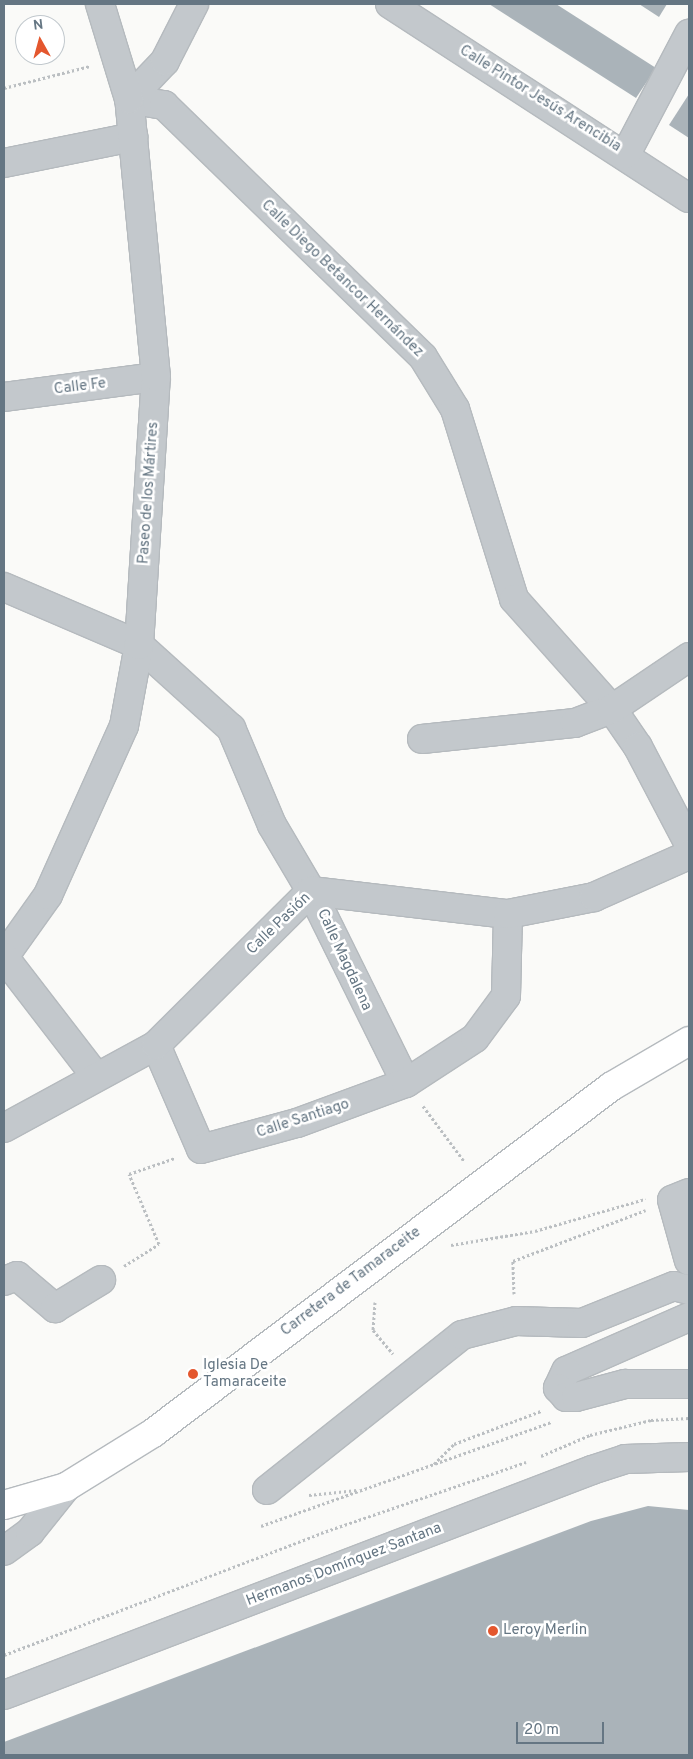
<!DOCTYPE html>
<html>
<head>
<meta charset="utf-8">
<style>
	body { margin:0 }
	#map { position:relative; width:693px; height:1759px; overflow:hidden; background:#fafaf8; font-family:Overpass,sans-serif }
	div>[style] { position:absolute }
	[style*='--x'] { left:calc(var(--x)*1px); top:calc(var(--y)*1px); width:calc(var(--w)*1px); rotate:calc(var(--a)*1deg) }
	.building>* { inset:0; background:#aab3b9 }
	.path>* { height:3px; margin-top:-1.5px; transform-origin:0; background:repeating-linear-gradient(90deg,#bbbfc2 0 2.5px,transparent 0 5px) }
	.roads { filter:drop-shadow(1px 0 #b5babe) drop-shadow(-1px 0 #b5babe) drop-shadow(0 1px #b5babe) drop-shadow(0 -1px #b5babe) }
	.minor>* { height:28px; margin:-14px; padding:0 14px; transform-origin:14px; border-radius:14px; background:#c3c8cc }
	.major>* { height:28px; margin:-14px; padding:0 14px; transform-origin:14px; border-radius:14px; background:#fff }
	.dots>* { width:14px; height:14px; translate:-50% -50%; box-sizing:border-box; border:2px solid #fff; border-radius:50% }
	span { translate:-50% -50%; white-space:nowrap; text-align:center; line-height:1.15; -webkit-text-stroke:5px #fff; paint-order:stroke }
	.street-label { font-size:15px; color:#657683 }
	.poi-label { font-size:15px; color:#657683 }
	.left { translate:0 -50%; text-align:left }
	.frame { position:absolute; inset:0; border:5px solid #657683; pointer-events:none }
	.north { position:absolute; left:15px; top:15px; width:50px; height:50px; box-sizing:border-box; background:#fff; border:1px solid #c1c8cd; border-radius:50%; rotate:353deg; font-size:14px; font-weight:700; line-height:20px; text-align:center; color:#657683 }
	.north::after { content:''; display:block; margin:auto; width:18px; height:22px; background:#e4572e; clip-path:polygon(50% 0,100% 100%,50% 72%,0 100%) }
	.scale { position:absolute; left:516px; top:1722px; width:88px; height:22px; box-sizing:border-box; border:2px solid #657683; border-top:0; padding-left:6px; font-size:15px; line-height:18px; white-space:nowrap; color:#657683; -webkit-text-stroke:4px #fff; paint-order:stroke }
</style>
</head>
<body>
<div id="map">
	<div class="building">
		<i style="clip-path:polygon(489px 4px,556px 4px,656px 68px,636px 98px)"></i>
		<i style="clip-path:polygon(639px 4px,667px 4px,659px 17px)"></i>
		<i style="clip-path:polygon(689px 94px,689px 138px,669px 125px)"></i>
		<i style="clip-path:polygon(648px 1506px,689px 1510px,689px 1755px,4px 1755px,4px 1742px,591px 1521px)"></i>
	</div>
	<div class="path">
		<i style="--x:4;--y:88;--w:89;--a:-14.3"></i>
		<i style="--x:423;--y:1106;--w:69;--a:53.3"></i>
		<i style="--x:451;--y:1245;--w:85;--a:-9.5"></i>
		<i style="--x:535;--y:1231;--w:115;--a:-16.2"></i>
		<i style="--x:124;--y:1266;--w:41;--a:-32.2"></i>
		<i style="--x:159;--y:1244;--w:76;--a:-113.2"></i>
		<i style="--x:129;--y:1174;--w:49;--a:-19.2"></i>
		<i style="--x:514;--y:1294;--w:33;--a:-92"></i>
		<i style="--x:513;--y:1261;--w:142;--a:-21"></i>
		<i style="--x:375;--y:1302;--w:28;--a:94"></i>
		<i style="--x:373;--y:1330;--w:31;--a:50"></i>
		<i style="--x:541;--y:1456;--w:53;--a:-23.2"></i>
		<i style="--x:590;--y:1435;--w:63;--a:-13.8"></i>
		<i style="--x:651;--y:1420;--w:38;--a:-3"></i>
		<i style="--x:434;--y:1464;--w:28;--a:-45"></i>
		<i style="--x:454;--y:1444;--w:93;--a:-20.8"></i>
		<i style="--x:309;--y:1495;--w:48;--a:-5.9"></i>
		<i style="--x:261;--y:1526;--w:308;--a:-19.7"></i>
		<i style="--x:4;--y:1655;--w:340;--a:-21"></i>
		<i style="--x:321;--y:1533;--w:217;--a:-19.1"></i>
	</div>
	<div class="roads">
		<div class="minor">
			<i style="--x:390;--y:4;--w:356;--a:33"></i>
			<i style="--x:129;--y:99;--w:36;--a:10"></i>
			<i style="--x:164;--y:105;--w:361;--a:44.2"></i>
			<i style="--x:423;--y:357;--w:61;--a:58.4"></i>
			<i style="--x:455;--y:409;--w:199;--a:72.7"></i>
			<i style="--x:514;--y:599;--w:147;--a:48.3"></i>
			<i style="--x:612;--y:709;--w:46;--a:55.6"></i>
			<i style="--x:638;--y:747;--w:110;--a:62.3"></i>
			<i style="--x:129;--y:99;--w:52;--a:-46.5"></i>
			<i style="--x:165;--y:61;--w:64;--a:-63"></i>
			<i style="--x:626;--y:154;--w:136;--a:-62.3"></i>
			<i style="--x:4;--y:163;--w:132;--a:-11.4"></i>
			<i style="--x:4;--y:397;--w:153;--a:-7.5"></i>
			<i style="--x:4;--y:587;--w:147;--a:23.2"></i>
			<i style="--x:139;--y:645;--w:124;--a:42.1"></i>
			<i style="--x:231;--y:728;--w:105;--a:67.1"></i>
			<i style="--x:272;--y:825;--w:77;--a:59.4"></i>
			<i style="--x:311;--y:891;--w:214;--a:63.7"></i>
			<i style="--x:422;--y:739;--w:154;--a:-6"></i>
			<i style="--x:575;--y:723;--w:40;--a:-21"></i>
			<i style="--x:612;--y:709;--w:93;--a:-34"></i>
			<i style="--x:4;--y:957;--w:76;--a:-54.6"></i>
			<i style="--x:48;--y:895;--w:185;--a:-65.8"></i>
			<i style="--x:124;--y:726;--w:82;--a:-79.5"></i>
			<i style="--x:139;--y:645;--w:269;--a:-86.4"></i>
			<i style="--x:156;--y:377;--w:279;--a:-95.5"></i>
			<i style="--x:129;--y:99;--w:99;--a:-107"></i>
			<i style="--x:4;--y:957;--w:149;--a:52.4"></i>
			<i style="--x:156;--y:1045;--w:113;--a:66.6"></i>
			<i style="--x:201;--y:1149;--w:99;--a:-15.2"></i>
			<i style="--x:297;--y:1123;--w:116;--a:-20.2"></i>
			<i style="--x:406;--y:1083;--w:82;--a:-33.1"></i>
			<i style="--x:475;--y:1038;--w:52;--a:-53.6"></i>
			<i style="--x:506;--y:996;--w:82;--a:-88.6"></i>
			<i style="--x:4;--y:1128;--w:173;--a:-28.6"></i>
			<i style="--x:156;--y:1045;--w:218;--a:-44.8"></i>
			<i style="--x:311;--y:891;--w:198;--a:6.7"></i>
			<i style="--x:508;--y:914;--w:88;--a:-11.2"></i>
			<i style="--x:594;--y:897;--w:104;--a:-23.9"></i>
			<i style="--x:689;--y:1193;--w:18;--a:158"></i>
			<i style="--x:672;--y:1200;--w:63;--a:74.4"></i>
			<i style="--x:4;--y:1281;--w:14;--a:-21"></i>
			<i style="--x:17;--y:1276;--w:50;--a:40.1"></i>
			<i style="--x:55;--y:1308;--w:54;--a:-31.3"></i>
			<i style="--x:689;--y:1317;--w:134;--a:156.3"></i>
			<i style="--x:566;--y:1371;--w:19;--a:115"></i>
			<i style="--x:558;--y:1388;--w:12;--a:48"></i>
			<i style="--x:566;--y:1397;--w:10;--a:0"></i>
			<i style="--x:576;--y:1397;--w:51;--a:-14.9"></i>
			<i style="--x:625;--y:1384;--w:64;--a:0"></i>
			<i style="--x:267;--y:1490;--w:249;--a:-38.5"></i>
			<i style="--x:462;--y:1335;--w:56;--a:-14.5"></i>
			<i style="--x:516;--y:1321;--w:66;--a:1.7"></i>
			<i style="--x:582;--y:1323;--w:99;--a:-21.9"></i>
			<i style="--x:674;--y:1286;--w:16;--a:15"></i>
			<i style="--x:4;--y:1551;--w:32;--a:-36"></i>
			<i style="--x:30;--y:1532;--w:58;--a:-51.3"></i>
			<i style="--x:4;--y:1695;--w:630;--a:-20.94"></i>
			<i style="--x:592;--y:1470;--w:35;--a:-18"></i>
			<i style="--x:625;--y:1459;--w:64;--a:-1.8"></i>
		</div>
		<div class="major">
			<i style="--x:4;--y:1505;--w:65;--a:-16.2"></i>
			<i style="--x:66;--y:1487;--w:102;--a:-31.8"></i>
			<i style="--x:153;--y:1433;--w:575;--a:-37.09"></i>
			<i style="--x:612;--y:1086;--w:89;--a:-30.3"></i>
		</div>
	</div>
	<div class="dots">
		<i style="left:193px;top:1374px;background:#e4572e"></i>
		<i style="left:493px;top:1631px;background:#e4572e"></i>
	</div>
	<div class="street-label">
		<span style="left:540px;top:99px;rotate:32deg">Calle Pintor Jesús Arencibia</span>
		<span style="left:342px;top:279px;rotate:44deg">Calle Diego Betancor Hernández</span>
		<span style="left:80px;top:387px;rotate:-7deg">Calle Fe</span>
		<span style="left:149px;top:493px;rotate:-86deg">Paseo de los Mártires</span>
		<span style="left:279px;top:924px;rotate:-44deg">Calle Pasión</span>
		<span style="left:344px;top:960px;rotate:65deg">Calle Magdalena</span>
		<span style="left:303px;top:1119px;rotate:-18deg">Calle Santiago</span>
		<span style="left:351px;top:1282px;rotate:-37deg">Carretera de Tamaraceite</span>
		<span style="left:344px;top:1565px;rotate:-21deg">Hermanos Domínguez Santana</span>
	</div>
	<div class="poi-label">
		<span class="left" style="left:203px;top:1374px">Iglesia De<br>Tamaraceite</span>
		<span class="left" style="left:503px;top:1631px">Leroy Merlin</span>
	</div>
	<div class="frame"></div>
	<div class="north">N</div>
	<div class="scale">20 m</div>
</div>
</body>
</html>
